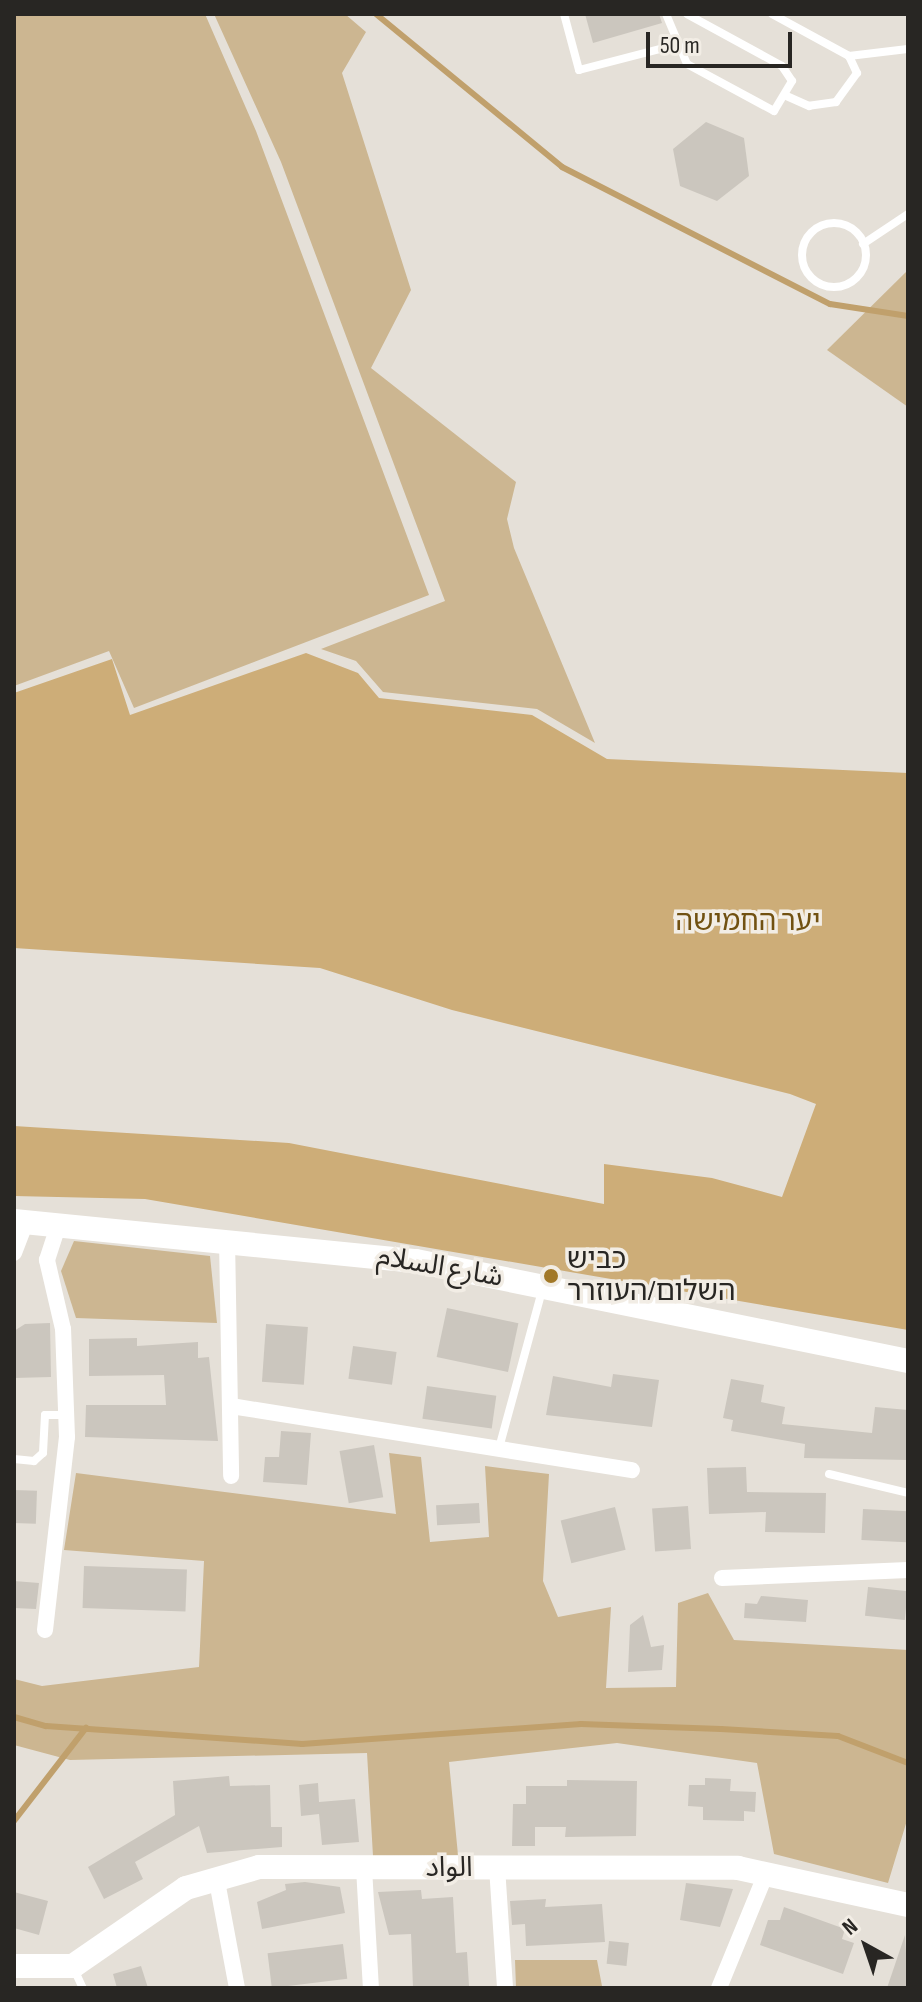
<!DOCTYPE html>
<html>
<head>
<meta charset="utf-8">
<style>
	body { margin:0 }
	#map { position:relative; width:922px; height:2002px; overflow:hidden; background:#e5e0d8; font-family:"Sofia Sans Condensed","Noto Sans Arabic","Noto Sans Hebrew",sans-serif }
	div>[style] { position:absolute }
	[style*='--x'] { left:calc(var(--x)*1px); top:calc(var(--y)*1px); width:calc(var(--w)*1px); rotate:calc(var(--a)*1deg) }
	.green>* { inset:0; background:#ccb691 }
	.forest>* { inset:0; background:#cdad78 }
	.stream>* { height:6px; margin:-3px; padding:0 3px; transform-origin:3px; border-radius:3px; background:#c0a06c }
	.building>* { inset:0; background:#cbc6be; transform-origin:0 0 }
	.lane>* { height:8px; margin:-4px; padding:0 4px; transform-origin:4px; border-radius:4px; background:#fff }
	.lane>.ring { margin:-4px; padding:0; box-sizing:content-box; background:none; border:8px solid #fff; border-radius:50% }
	.street>* { height:16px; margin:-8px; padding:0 8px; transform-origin:8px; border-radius:8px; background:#fff }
	.secondary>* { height:24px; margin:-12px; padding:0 12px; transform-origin:12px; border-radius:12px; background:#fff }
	.dots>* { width:22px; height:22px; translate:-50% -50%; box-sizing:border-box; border:4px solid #f2ede5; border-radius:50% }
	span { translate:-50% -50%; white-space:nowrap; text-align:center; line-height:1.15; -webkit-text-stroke:7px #f2ede5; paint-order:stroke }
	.park-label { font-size:28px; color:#715111 }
	.poi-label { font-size:28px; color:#282623 }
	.left { translate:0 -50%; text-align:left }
	.street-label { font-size:28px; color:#282623 }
	.frame { position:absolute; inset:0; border:16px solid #282623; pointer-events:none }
	.north { position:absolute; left:826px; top:1906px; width:80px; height:80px; -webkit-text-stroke:6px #f2ede5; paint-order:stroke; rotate:320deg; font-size:22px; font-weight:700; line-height:32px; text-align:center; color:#282623 }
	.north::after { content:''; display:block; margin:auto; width:28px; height:36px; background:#282623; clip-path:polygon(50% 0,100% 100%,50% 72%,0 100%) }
	.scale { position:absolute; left:646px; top:32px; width:146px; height:36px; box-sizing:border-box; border:4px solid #282623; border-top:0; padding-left:10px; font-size:24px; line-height:28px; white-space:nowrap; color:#282623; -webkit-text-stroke:6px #f2ede5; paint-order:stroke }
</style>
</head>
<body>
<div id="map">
	<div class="green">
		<i style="clip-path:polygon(14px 14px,205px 14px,256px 131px,429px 595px,134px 708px,109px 651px,14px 686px)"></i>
		<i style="clip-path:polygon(214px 14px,345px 14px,366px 32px,342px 73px,411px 290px,371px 368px,516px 482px,507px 519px,514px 548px,595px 743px,537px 709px,383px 692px,356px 661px,321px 649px,445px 601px,281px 162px)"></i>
		<i style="clip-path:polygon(908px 270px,908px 407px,827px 350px)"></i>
		<i style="clip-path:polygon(74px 1241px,210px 1256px,217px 1323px,76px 1318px,61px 1271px)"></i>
		<i style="clip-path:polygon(389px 1453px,421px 1457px,430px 1542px,489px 1537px,485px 1466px,549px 1474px,543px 1581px,558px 1617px,611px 1607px,606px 1688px,676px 1687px,678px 1603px,708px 1593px,734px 1640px,908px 1650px,908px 1817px,888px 1883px,774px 1854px,757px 1763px,617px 1743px,449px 1762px,458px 1855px,373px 1856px,367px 1753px,70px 1760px,14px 1745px,14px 1679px,42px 1686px,199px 1667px,204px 1561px,64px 1550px,76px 1473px,396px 1514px)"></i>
		<i style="clip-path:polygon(515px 1960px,597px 1960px,602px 1986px,620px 1988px,516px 1988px)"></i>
	</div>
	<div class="forest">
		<i style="clip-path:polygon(306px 653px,358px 673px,379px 698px,532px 715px,607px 759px,908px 773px,908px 1330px,145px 1199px,14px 1196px,14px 1126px,289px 1143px,604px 1204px,604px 1164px,712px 1178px,782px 1197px,816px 1104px,790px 1094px,452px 1010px,320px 968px,14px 948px,14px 693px,112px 659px,130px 715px)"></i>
	</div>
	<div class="stream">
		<i style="--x:376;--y:14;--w:241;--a:39.4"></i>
		<i style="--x:562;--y:167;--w:301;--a:27.1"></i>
		<i style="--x:830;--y:304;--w:79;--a:8.7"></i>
		<i style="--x:14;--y:1717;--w:33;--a:16"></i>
		<i style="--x:46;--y:1726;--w:257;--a:4"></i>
		<i style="--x:302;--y:1744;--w:280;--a:-4.1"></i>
		<i style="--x:581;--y:1724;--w:140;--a:2"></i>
		<i style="--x:721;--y:1729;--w:117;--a:3.4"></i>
		<i style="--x:838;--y:1736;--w:75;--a:21.1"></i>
		<i style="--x:14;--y:1821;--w:118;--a:-52.3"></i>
	</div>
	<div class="building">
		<i style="clip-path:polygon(585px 14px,659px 14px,662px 23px,593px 43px)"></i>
		<i style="clip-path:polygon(706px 122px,744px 138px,749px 176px,717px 201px,680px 186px,673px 149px)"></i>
		<i style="left:447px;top:1308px;width:73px;height:50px;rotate:12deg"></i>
		<i style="clip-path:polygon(25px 1324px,50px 1323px,51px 1377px,14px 1378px,14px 1331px)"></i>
		<i style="left:266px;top:1324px;width:42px;height:58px;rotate:4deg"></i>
		<i style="clip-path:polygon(137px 1338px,137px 1346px,198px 1342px,198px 1358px,209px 1357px,218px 1441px,85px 1437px,86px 1405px,166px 1405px,164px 1375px,89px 1376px,89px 1339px)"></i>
		<i style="left:353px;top:1346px;width:44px;height:33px;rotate:8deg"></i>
		<i style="clip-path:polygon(613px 1374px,659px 1380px,652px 1427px,546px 1415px,553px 1376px,611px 1387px)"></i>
		<i style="clip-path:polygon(731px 1379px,764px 1385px,761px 1402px,785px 1407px,782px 1424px,872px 1433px,875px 1407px,908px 1410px,908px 1460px,804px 1458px,805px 1444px,731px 1431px,733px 1420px,723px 1418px)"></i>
		<i style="left:427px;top:1386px;width:70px;height:33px;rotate:8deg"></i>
		<i style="clip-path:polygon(281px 1431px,311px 1433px,307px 1485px,263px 1482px,265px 1457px,279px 1457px)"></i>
		<i style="left:374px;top:1445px;width:53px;height:35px;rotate:80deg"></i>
		<i style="clip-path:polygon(746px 1467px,747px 1492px,826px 1493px,825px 1533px,765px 1532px,766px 1512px,709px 1514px,707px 1468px)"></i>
		<i style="left:14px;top:1490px;width:23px;height:33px;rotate:2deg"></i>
		<i style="left:479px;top:1503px;width:20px;height:43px;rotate:87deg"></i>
		<i style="left:688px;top:1506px;width:43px;height:36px;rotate:86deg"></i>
		<i style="left:615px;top:1507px;width:44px;height:56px;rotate:76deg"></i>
		<i style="left:863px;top:1509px;width:45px;height:31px;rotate:3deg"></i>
		<i style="left:84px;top:1566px;width:103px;height:42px;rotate:2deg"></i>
		<i style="clip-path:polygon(14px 1581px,39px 1583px,36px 1609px,14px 1608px)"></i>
		<i style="left:868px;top:1587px;width:40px;height:29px;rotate:6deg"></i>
		<i style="clip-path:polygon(761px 1596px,808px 1600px,806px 1622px,744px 1618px,745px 1603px,757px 1604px)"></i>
		<i style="clip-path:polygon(643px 1615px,651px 1647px,664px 1645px,662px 1670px,628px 1672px,630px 1625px)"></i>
		<i style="clip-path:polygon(229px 1776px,230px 1786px,270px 1785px,271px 1827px,282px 1827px,282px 1847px,207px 1853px,199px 1826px,135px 1862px,143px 1879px,104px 1899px,88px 1867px,175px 1815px,173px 1781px)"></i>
		<i style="clip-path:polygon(705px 1778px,731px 1779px,730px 1791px,756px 1792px,755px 1812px,744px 1811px,744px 1821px,703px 1820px,703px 1807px,688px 1806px,689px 1785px,705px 1785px)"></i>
		<i style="clip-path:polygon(567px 1780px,637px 1781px,636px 1836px,565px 1837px,566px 1827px,535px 1827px,535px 1846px,512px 1846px,513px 1804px,526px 1804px,526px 1786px,567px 1786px)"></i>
		<i style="clip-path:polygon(318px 1783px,319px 1802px,355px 1799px,359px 1842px,322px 1845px,319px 1814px,301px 1816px,299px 1785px)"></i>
		<i style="clip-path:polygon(305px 1882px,340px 1887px,345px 1913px,262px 1929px,257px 1902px,286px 1890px,285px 1884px)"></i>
		<i style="clip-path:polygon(686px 1883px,733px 1889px,720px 1927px,680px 1920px)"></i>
		<i style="clip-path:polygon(421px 1890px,422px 1899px,453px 1897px,456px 1953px,467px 1952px,469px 1986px,413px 1988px,411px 1934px,389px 1935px,378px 1892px)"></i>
		<i style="clip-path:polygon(14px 1892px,48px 1901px,39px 1935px,14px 1928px)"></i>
		<i style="clip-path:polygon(546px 1899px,545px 1907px,602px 1904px,605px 1942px,526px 1946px,525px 1924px,512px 1925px,510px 1901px)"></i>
		<i style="clip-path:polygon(784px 1907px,845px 1929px,842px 1939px,854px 1943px,843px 1974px,760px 1945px,768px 1920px,780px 1920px)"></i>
		<i style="clip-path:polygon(905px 1935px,908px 1988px,887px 1988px)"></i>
		<i style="left:609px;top:1941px;width:20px;height:23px;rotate:6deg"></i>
		<i style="left:343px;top:1944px;width:35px;height:76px;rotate:83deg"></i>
		<i style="clip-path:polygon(141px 1966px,148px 1988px,117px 1988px,113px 1974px)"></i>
	</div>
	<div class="lane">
		<i style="--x:564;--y:14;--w:58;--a:75"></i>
		<i style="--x:579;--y:70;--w:99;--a:-14.6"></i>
		<i style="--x:666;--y:14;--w:54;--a:67.2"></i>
		<i style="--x:687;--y:64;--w:99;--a:28.4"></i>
		<i style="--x:774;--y:111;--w:35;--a:-59"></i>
		<i style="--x:792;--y:81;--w:18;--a:-124"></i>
		<i style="--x:782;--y:66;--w:108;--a:-151.3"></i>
		<i style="--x:772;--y:14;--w:88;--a:28.6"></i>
		<i style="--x:849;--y:56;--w:19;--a:65"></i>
		<i style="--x:857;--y:73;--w:36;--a:126"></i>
		<i style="--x:836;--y:102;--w:27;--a:172"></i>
		<i style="--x:809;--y:106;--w:24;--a:-156"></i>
		<i style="--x:849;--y:56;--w:59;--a:-6.8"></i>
		<i class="ring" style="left:802px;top:223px;width:56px;height:56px"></i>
		<i style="--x:863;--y:244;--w:54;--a:-33.7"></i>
		<i style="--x:499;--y:1448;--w:163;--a:-74.7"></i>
		<i style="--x:14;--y:1459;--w:20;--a:6"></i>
		<i style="--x:34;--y:1461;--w:12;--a:-42"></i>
		<i style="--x:43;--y:1453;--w:38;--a:-87"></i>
		<i style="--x:45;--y:1415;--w:21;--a:0"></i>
		<i style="--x:829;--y:1474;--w:81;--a:13.5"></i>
		<i style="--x:73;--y:1967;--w:23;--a:65"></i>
	</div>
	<div class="street">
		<i style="--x:227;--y:1239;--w:237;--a:89"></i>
		<i style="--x:14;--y:1253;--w:33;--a:-69"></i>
		<i style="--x:231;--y:1406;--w:406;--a:9.1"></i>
		<i style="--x:722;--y:1578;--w:186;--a:-2.5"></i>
		<i style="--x:45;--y:1630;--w:194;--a:-83.5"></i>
		<i style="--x:67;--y:1437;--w:108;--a:-92.1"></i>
		<i style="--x:63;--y:1329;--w:71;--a:-103.1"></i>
		<i style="--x:47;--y:1260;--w:38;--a:-72"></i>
		<i style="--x:497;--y:1867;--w:121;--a:86.2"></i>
		<i style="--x:364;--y:1868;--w:120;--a:86.7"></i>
		<i style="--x:216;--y:1876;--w:114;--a:79.4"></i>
		<i style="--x:719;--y:1988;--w:126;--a:-67.7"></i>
	</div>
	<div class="secondary">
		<i style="--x:14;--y:1221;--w:404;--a:5.7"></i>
		<i style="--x:416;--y:1261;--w:502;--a:11.49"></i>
		<i style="--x:14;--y:1966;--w:59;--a:0"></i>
		<i style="--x:73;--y:1966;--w:137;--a:-34.6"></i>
		<i style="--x:186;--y:1888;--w:76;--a:-16"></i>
		<i style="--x:259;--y:1867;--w:479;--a:0.1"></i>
		<i style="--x:738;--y:1868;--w:174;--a:12.3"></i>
	</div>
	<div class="dots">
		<i style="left:551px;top:1276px;background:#a27827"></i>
	</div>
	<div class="park-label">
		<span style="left:748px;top:922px">יער החמישה</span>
	</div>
	<div class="poi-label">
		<span class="left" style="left:567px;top:1276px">כביש<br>השלום/העוזרר</span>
	</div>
	<div class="street-label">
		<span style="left:440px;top:1267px;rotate:10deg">شارع السلام</span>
		<span style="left:449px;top:1868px">الواد</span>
	</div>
	<div class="frame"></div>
	<div class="north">N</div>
	<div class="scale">50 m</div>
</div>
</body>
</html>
